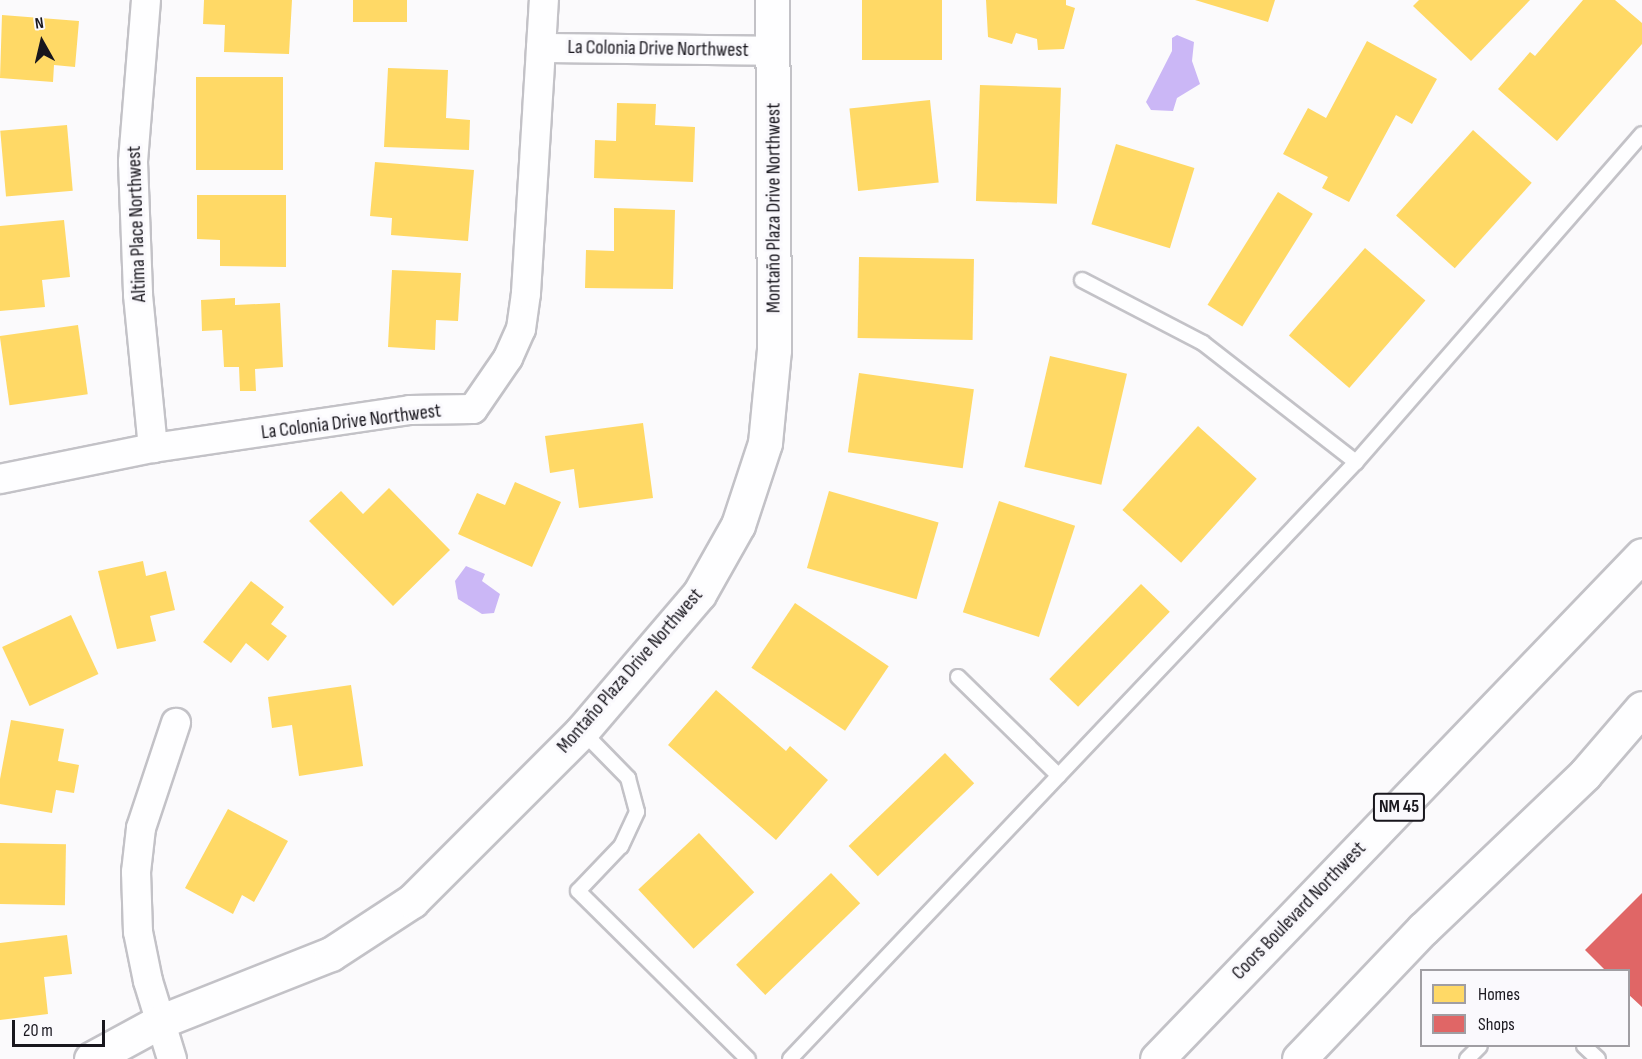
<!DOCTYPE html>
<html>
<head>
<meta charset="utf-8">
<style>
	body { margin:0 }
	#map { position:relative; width:1642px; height:1059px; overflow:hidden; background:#fbfafc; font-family:"Sofia Sans Condensed",sans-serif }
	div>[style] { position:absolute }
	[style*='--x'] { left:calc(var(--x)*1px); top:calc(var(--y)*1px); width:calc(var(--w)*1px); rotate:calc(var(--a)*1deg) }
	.water>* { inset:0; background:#cbb7f6 }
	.homes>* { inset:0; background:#ffd966; transform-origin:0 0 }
	.shops>* { inset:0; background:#e06666 }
	.roads { filter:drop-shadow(2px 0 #c3c2c7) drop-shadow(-2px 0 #c3c2c7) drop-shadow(0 2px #c3c2c7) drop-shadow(0 -2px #c3c2c7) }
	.service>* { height:14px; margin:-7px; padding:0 7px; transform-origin:7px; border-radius:7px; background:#fefeff }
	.minor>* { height:28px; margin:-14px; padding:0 14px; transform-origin:14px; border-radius:14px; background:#fefeff }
	.tertiary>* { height:33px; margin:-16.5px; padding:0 16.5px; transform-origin:16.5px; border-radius:16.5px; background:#fefeff }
	.primary>* { height:33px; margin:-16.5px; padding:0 16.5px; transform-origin:16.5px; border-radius:16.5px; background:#fefeff }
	span { translate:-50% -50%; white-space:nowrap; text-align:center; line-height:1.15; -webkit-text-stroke:6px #faf9fd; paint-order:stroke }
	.shield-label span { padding:2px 4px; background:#faf9fd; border:2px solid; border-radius:4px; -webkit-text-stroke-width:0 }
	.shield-label { font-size:18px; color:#18161d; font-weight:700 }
	.street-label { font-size:20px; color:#18161d }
	.legend { position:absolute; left:1420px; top:969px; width:210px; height:78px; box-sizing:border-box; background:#faf9fd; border:2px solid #a09ea3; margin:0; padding:8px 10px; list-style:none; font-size:18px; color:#18161d }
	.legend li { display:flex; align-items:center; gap:12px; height:30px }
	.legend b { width:30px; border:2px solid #a09ea3 }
	.north { position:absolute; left:12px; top:12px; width:60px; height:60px; -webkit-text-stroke:4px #faf9fd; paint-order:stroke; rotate:352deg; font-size:16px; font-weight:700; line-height:24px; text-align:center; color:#18161d }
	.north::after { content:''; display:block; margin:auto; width:21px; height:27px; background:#18161d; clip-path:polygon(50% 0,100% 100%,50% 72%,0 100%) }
	.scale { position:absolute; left:12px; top:1020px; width:93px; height:27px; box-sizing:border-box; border:3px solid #18161d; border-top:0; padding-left:8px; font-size:18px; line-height:21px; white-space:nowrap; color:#18161d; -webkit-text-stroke:4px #faf9fd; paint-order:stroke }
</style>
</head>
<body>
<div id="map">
	<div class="water">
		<i style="clip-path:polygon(1177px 35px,1194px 42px,1192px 61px,1200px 84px,1177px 98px,1173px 111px,1151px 110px,1146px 102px,1172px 51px,1172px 38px)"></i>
		<i style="clip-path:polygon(466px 566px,485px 574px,482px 581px,500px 594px,494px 613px,482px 614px,458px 599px,455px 581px)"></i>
	</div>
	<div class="homes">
		<i style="clip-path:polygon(204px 0,292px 0,289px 54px,224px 52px,225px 25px,203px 24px)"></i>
		<i style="left:353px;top:0;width:54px;height:22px"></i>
		<i style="left:862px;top:0;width:80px;height:60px"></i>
		<i style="clip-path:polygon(986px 0,1066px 0,1066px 5px,1075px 8px,1064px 49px,1038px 50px,1037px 39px,1016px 33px,1012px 44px,988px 37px)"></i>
		<i style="clip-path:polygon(1195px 0,1275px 0,1268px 22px)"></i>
		<i style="clip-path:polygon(1419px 0,1530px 0,1471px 61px,1413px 6px)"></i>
		<i style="clip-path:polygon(1583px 0,1615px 0,1642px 23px,1642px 44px,1557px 141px,1498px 89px,1530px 52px,1535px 56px)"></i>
		<i style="clip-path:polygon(2px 15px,79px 21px,75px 67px,54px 65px,53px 82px,0 78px)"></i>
		<i style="clip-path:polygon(1367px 41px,1437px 79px,1412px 124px,1396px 115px,1349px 202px,1322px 188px,1328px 177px,1283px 154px,1308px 108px,1326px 118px)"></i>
		<i style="clip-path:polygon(388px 68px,448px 70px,446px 118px,470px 120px,469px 150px,384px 147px)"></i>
		<i style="left:196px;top:77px;width:87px;height:93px"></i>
		<i style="left:980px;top:85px;width:81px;height:116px;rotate:2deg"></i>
		<i style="left:930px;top:100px;width:83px;height:81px;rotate:84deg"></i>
		<i style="clip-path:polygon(617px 103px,656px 104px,655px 125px,695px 127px,693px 182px,594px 178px,595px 140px,616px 141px)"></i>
		<i style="left:67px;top:125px;width:66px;height:67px;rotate:85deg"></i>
		<i style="left:1473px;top:130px;width:79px;height:115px;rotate:42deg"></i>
		<i style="left:1116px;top:144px;width:82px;height:84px;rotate:17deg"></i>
		<i style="clip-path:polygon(375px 162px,474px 170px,468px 241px,391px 235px,392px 218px,370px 216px)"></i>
		<i style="left:1278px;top:192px;width:41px;height:133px;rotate:32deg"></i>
		<i style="clip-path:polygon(197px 195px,286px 195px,286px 267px,220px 266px,220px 240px,197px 239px)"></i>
		<i style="clip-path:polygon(614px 208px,675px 210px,673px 289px,585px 288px,586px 250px,614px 251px)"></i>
		<i style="clip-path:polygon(64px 220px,70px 277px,42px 280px,45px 307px,0 311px,0 226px)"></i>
		<i style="left:1365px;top:248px;width:80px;height:116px;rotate:41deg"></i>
		<i style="left:859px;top:257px;width:115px;height:81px;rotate:1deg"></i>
		<i style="clip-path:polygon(392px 270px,461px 273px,458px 321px,436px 320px,435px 350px,388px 347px)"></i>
		<i style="clip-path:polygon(235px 298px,235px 305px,280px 303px,283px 367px,255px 369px,256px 391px,240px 391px,239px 367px,224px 367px,222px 330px,202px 331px,201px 300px)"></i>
		<i style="left:78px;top:325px;width:70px;height:79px;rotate:82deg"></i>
		<i style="left:1050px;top:356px;width:79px;height:114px;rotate:13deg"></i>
		<i style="left:859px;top:373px;width:116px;height:80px;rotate:8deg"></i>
		<i style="clip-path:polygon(643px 423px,653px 498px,579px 508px,574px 469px,550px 473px,545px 436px)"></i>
		<i style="left:1198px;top:426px;width:79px;height:113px;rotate:42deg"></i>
		<i style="clip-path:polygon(515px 482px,561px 502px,532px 567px,458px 534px,477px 493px,505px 505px)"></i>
		<i style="clip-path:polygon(389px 488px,450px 550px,393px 606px,309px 521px,341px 491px,363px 514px)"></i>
		<i style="left:829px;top:491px;width:114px;height:80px;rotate:16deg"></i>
		<i style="left:999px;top:501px;width:80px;height:117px;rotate:18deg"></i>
		<i style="clip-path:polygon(143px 561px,146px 576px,166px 571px,175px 610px,150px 616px,156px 641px,117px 649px,98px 571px)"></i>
		<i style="clip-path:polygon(251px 581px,284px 607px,271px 624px,287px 636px,268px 661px,246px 643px,231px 663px,203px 642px)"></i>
		<i style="left:1141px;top:584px;width:40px;height:132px;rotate:44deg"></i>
		<i style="left:795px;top:603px;width:113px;height:78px;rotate:34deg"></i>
		<i style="left:71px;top:615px;width:65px;height:76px;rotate:65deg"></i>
		<i style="clip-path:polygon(351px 685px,363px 766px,299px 776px,292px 725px,272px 728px,268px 697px)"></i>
		<i style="clip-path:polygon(716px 690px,786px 751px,790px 746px,828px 780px,776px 840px,668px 745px)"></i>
		<i style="clip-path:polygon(11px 720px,64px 729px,58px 761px,79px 765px,74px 793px,56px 790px,52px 813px,0 804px,0 779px)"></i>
		<i style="left:945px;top:753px;width:42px;height:134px;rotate:46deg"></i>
		<i style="clip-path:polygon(228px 809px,288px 841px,254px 902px,242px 895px,233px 914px,185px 888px)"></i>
		<i style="left:699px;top:833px;width:81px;height:83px;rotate:47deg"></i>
		<i style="left:0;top:843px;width:66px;height:61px;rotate:1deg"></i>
		<i style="left:831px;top:873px;width:42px;height:132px;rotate:46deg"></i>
		<i style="clip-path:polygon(67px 935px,72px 974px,44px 977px,48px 1014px,0 1020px,0 943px)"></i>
	</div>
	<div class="shops">
		<i style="clip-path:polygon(1642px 893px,1642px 1007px,1628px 994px,1628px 970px,1605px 970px,1585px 950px)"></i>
	</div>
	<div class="roads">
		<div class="service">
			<i style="--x:1082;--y:280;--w:136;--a:27.5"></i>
			<i style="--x:1203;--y:343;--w:194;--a:37.9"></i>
			<i style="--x:958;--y:677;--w:141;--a:44.4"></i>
			<i style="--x:582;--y:731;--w:66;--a:45.6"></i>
			<i style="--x:628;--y:778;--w:35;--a:75"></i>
			<i style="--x:637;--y:812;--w:38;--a:115"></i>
			<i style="--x:621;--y:846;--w:62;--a:133.7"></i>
			<i style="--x:578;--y:891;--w:239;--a:44.7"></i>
			<i style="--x:1584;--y:1046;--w:19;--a:43"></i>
			<i style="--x:790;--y:1059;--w:823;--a:-46.53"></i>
			<i style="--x:1356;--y:462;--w:435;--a:-48.9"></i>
			<i style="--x:1467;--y:1059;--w:18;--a:-45"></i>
		</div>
		<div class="minor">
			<i style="--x:146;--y:0;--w:163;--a:94.6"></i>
			<i style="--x:133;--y:162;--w:133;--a:87.8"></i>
			<i style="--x:138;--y:295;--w:154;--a:84.4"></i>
			<i style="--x:541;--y:48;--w:233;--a:0.7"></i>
			<i style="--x:0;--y:479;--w:156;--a:-11.5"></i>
			<i style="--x:153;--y:448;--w:260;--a:-8.4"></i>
			<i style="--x:410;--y:410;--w:63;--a:-0.9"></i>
			<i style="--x:473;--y:409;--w:62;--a:-55.5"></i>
			<i style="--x:508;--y:358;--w:32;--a:-66"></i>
			<i style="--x:521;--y:329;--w:36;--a:-82"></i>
			<i style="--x:526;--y:293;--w:294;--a:-86.5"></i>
			<i style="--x:172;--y:1059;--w:82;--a:-107.1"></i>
			<i style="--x:148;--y:981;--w:50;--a:-101.5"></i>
			<i style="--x:138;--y:932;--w:60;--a:-91.9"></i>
			<i style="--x:136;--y:872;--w:44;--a:-83.5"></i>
			<i style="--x:141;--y:828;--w:111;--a:-71.6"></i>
		</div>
		<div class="tertiary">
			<i style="--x:91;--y:1059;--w:77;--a:-28.6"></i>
			<i style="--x:159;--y:1022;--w:185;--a:-21.6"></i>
			<i style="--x:331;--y:954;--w:97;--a:-33.2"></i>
			<i style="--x:412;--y:901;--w:240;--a:-45"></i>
			<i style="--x:582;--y:731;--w:180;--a:-49.5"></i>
			<i style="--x:699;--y:594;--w:79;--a:-60.5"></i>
			<i style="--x:738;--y:525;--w:86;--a:-71.8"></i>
			<i style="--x:765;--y:443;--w:93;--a:-84.5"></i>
			<i style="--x:774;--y:350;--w:350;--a:-90.3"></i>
		</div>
		<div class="primary">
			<i style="--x:1157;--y:1059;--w:699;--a:-46.1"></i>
			<i style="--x:1299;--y:1059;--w:180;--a:-46.4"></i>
			<i style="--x:1423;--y:929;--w:224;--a:-43.7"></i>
			<i style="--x:1585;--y:774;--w:87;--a:-49.2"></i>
		</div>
	</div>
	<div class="shield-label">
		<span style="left:1399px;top:807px">NM 45</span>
	</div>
	<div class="street-label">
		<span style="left:658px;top:49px;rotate:1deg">La Colonia Drive Northwest</span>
		<span style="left:774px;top:208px;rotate:-90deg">Montaño Plaza Drive Northwest</span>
		<span style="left:137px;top:224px;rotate:-92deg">Altima Place Northwest</span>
		<span style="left:351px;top:422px;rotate:-7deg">La Colonia Drive Northwest</span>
		<span style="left:630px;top:671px;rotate:-49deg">Montaño Plaza Drive Northwest</span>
		<span style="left:1299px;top:911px;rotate:-46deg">Coors Boulevard Northwest</span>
	</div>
	<ul class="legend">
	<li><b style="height:16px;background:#ffd966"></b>Homes</li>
	<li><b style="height:16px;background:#e06666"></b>Shops</li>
	</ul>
	<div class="north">N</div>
	<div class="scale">20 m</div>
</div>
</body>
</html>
